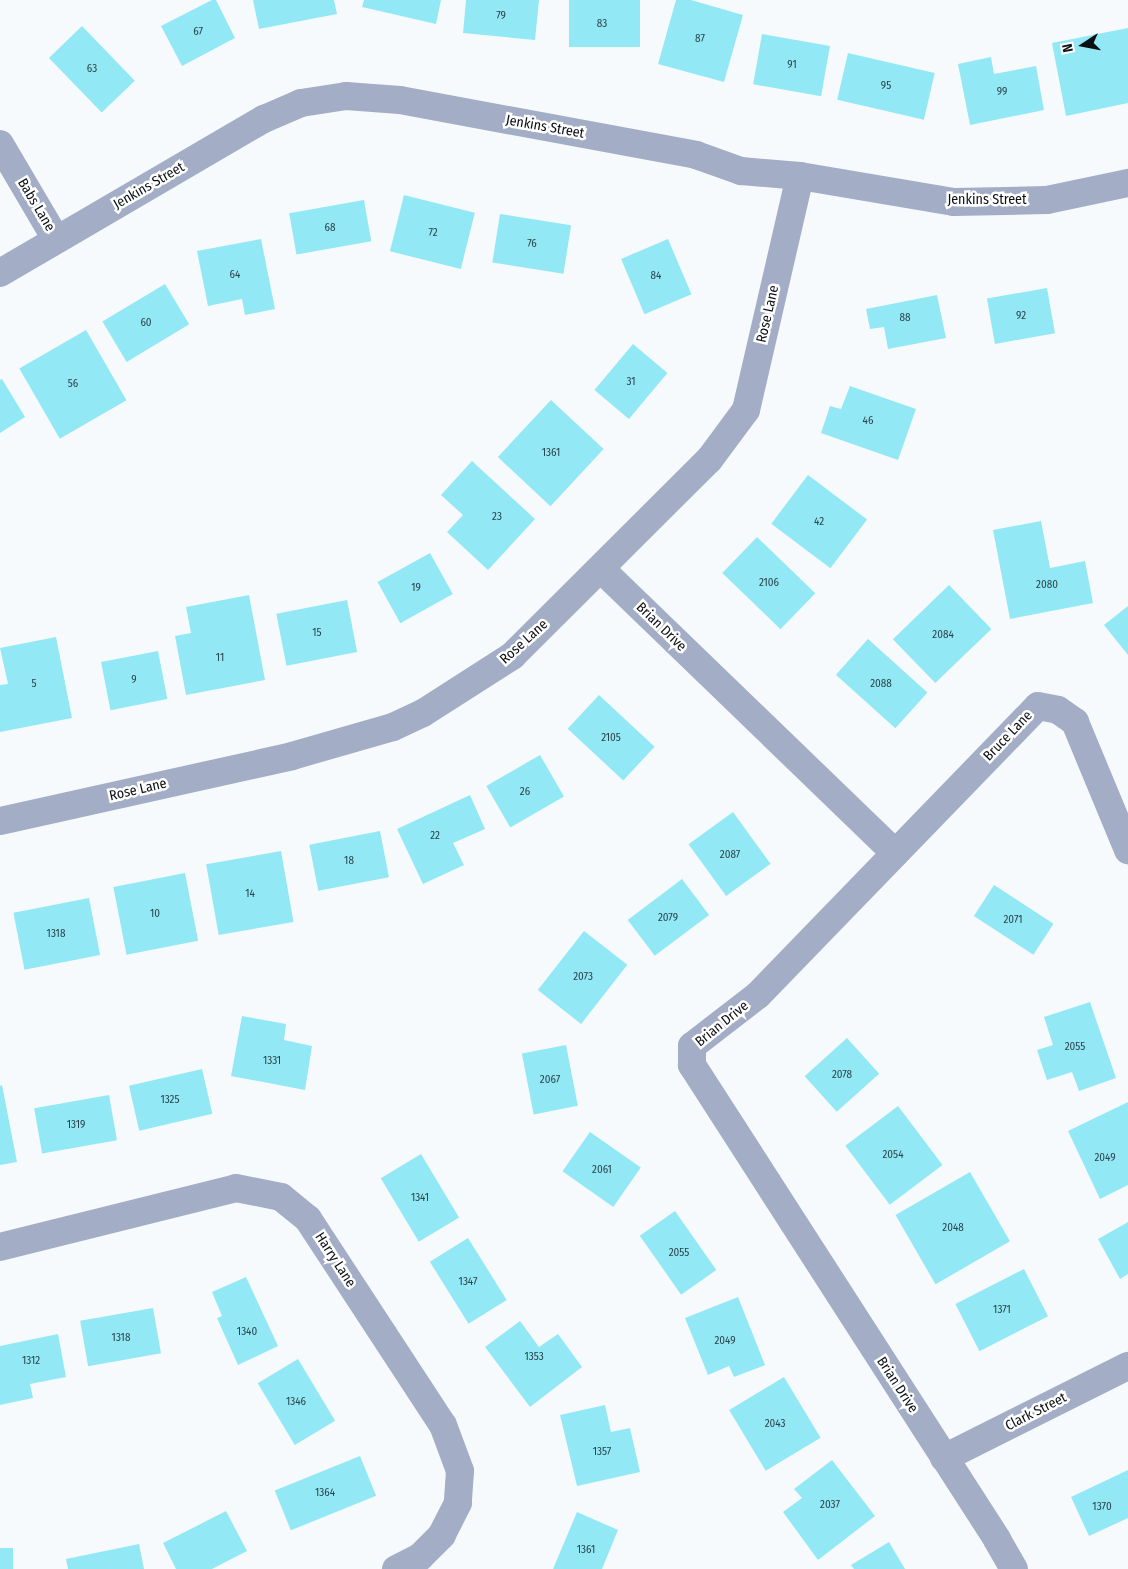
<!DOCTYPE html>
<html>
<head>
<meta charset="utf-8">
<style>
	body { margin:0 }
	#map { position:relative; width:1128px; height:1569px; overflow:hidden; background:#f6fafd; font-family:"Fira Sans Condensed",sans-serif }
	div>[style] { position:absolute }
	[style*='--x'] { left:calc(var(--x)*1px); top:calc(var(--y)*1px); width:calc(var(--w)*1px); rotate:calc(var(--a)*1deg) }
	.building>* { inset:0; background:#93e8f5; transform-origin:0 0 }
	.street>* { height:28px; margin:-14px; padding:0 14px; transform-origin:14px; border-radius:14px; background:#a3adc6 }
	span { translate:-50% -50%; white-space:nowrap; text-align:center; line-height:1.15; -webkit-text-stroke:5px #fff; paint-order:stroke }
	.number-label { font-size:11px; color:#2c454c }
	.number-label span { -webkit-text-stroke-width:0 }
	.street-label { font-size:14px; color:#090f13 }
	.north { position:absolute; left:1058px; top:20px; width:50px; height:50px; -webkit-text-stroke:4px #fff; paint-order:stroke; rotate:259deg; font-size:14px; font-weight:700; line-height:20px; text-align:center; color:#090f13 }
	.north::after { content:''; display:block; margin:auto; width:18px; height:22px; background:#090f13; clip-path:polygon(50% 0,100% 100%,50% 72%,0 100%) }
</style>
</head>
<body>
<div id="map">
	<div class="building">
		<i style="clip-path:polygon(212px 0,216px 0,235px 38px,182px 66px,161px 26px)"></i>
		<i style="clip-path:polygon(253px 0,334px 0,337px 14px,259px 29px)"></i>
		<i style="clip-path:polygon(364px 0,441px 0,436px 24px,362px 7px)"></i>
		<i style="clip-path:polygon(466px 0,539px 0,535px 40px,463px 33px)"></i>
		<i style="left:569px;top:0;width:71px;height:47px"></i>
		<i style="clip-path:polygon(676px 0,691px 0,743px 15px,724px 82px,658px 64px)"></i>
		<i style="left:82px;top:26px;width:76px;height:46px;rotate:46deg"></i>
		<i style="clip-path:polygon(1128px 28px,1128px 103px,1066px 116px,1052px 43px)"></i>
		<i style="left:762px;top:34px;width:69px;height:51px;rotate:10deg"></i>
		<i style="left:848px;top:53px;width:89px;height:48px;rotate:13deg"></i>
		<i style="clip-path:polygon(991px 57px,994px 74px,1036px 66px,1044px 110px,970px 125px,958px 64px)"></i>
		<i style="left:404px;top:195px;width:73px;height:58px;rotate:14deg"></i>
		<i style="left:364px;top:200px;width:42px;height:76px;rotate:80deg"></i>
		<i style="left:500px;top:214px;width:72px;height:49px;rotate:9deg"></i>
		<i style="clip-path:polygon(261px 239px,275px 309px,245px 315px,242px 299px,208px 306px,197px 251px)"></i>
		<i style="left:668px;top:239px;width:60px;height:51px;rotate:67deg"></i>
		<i style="left:165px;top:284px;width:47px;height:73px;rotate:59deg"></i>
		<i style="left:1047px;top:288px;width:46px;height:61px;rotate:80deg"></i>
		<i style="clip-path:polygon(937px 295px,946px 338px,888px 349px,884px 327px,870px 329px,866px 309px)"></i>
		<i style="left:86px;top:330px;width:81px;height:77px;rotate:60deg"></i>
		<i style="left:633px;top:344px;width:45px;height:60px;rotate:40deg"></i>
		<i style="clip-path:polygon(2px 379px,25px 417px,0 433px,0 380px)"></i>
		<i style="clip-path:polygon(850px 386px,916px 409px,898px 460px,821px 433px,830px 406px,841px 409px)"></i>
		<i style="left:551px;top:400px;width:72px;height:78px;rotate:43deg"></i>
		<i style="clip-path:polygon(472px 461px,535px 519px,488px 570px,447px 532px,463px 515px,441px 495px)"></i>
		<i style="left:808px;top:475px;width:74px;height:61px;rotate:37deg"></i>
		<i style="clip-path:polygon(1041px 521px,1050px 568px,1085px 561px,1093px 603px,1010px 619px,993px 530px)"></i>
		<i style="left:757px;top:537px;width:81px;height:50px;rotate:44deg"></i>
		<i style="left:430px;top:553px;width:47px;height:60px;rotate:61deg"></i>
		<i style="left:949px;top:585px;width:61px;height:78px;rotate:46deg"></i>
		<i style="clip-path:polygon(249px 595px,265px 680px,186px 695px,175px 636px,191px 633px,186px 607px)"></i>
		<i style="left:347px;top:600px;width:53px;height:72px;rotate:79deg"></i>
		<i style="clip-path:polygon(1128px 606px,1128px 655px,1104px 625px)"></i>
		<i style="clip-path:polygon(56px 637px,72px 718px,0 732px,0 685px,8px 684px,0 648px)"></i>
		<i style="left:868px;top:639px;width:80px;height:48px;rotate:42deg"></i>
		<i style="left:158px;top:651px;width:49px;height:58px;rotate:79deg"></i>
		<i style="left:599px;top:695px;width:76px;height:46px;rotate:43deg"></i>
		<i style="left:540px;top:755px;width:48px;height:62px;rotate:60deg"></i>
		<i style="clip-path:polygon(470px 795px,485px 829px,453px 843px,464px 865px,423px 884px,397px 829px)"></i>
		<i style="left:733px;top:812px;width:64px;height:55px;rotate:54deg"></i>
		<i style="left:380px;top:831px;width:47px;height:72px;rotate:79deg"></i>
		<i style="left:281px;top:851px;width:72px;height:76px;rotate:80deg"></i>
		<i style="left:185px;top:873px;width:69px;height:73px;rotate:79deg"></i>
		<i style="left:682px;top:879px;width:45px;height:68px;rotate:53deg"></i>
		<i style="left:994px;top:885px;width:71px;height:37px;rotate:33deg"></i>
		<i style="left:89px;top:898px;width:58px;height:77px;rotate:79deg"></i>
		<i style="left:584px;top:931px;width:55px;height:75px;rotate:38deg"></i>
		<i style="clip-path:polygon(1090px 1002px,1116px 1078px,1079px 1091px,1072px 1072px,1047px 1080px,1037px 1050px,1053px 1045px,1044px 1017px)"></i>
		<i style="clip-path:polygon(242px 1016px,286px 1024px,284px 1040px,312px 1046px,305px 1090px,231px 1076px)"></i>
		<i style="left:847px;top:1038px;width:48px;height:57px;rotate:48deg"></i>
		<i style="left:566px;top:1045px;width:62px;height:45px;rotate:79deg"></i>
		<i style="left:202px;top:1069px;width:46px;height:75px;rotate:77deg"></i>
		<i style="clip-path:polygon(2px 1085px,17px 1162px,0 1165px,0 1086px)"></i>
		<i style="left:109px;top:1095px;width:46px;height:76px;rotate:80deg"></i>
		<i style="clip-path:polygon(1128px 1102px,1128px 1185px,1100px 1199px,1068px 1131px)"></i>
		<i style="left:898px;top:1106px;width:74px;height:66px;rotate:53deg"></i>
		<i style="left:590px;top:1132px;width:62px;height:48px;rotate:35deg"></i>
		<i style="left:421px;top:1154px;width:74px;height:47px;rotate:59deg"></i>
		<i style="left:970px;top:1172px;width:80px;height:86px;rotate:60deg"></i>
		<i style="left:675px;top:1211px;width:72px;height:43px;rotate:55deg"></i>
		<i style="clip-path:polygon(1128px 1222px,1128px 1274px,1120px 1279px,1098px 1239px)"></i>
		<i style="left:468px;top:1238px;width:73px;height:45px;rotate:58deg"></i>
		<i style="left:1024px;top:1269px;width:53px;height:77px;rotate:63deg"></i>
		<i style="clip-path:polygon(246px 1277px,278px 1346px,238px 1365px,217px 1318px,222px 1316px,212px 1292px)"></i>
		<i style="clip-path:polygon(738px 1297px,765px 1365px,734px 1377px,729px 1366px,708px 1375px,685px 1318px)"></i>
		<i style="left:153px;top:1308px;width:46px;height:74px;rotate:80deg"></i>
		<i style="clip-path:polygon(520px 1321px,539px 1347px,558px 1334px,582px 1367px,530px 1407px,485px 1347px)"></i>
		<i style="clip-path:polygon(58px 1334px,66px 1377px,30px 1384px,33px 1398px,0 1405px,0 1346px)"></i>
		<i style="left:298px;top:1359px;width:72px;height:47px;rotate:59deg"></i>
		<i style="left:784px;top:1377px;width:71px;height:64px;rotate:59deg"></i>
		<i style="clip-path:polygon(605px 1405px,611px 1432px,630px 1428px,640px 1472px,577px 1486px,560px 1415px)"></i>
		<i style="left:360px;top:1456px;width:43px;height:92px;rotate:68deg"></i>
		<i style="clip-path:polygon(832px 1460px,875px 1516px,818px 1560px,783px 1512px,802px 1498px,794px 1489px)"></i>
		<i style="clip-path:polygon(1128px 1470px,1128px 1518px,1089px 1536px,1071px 1497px)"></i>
		<i style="clip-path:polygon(226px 1511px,247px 1551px,212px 1569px,176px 1569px,163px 1543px)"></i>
		<i style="clip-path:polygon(577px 1512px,618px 1530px,602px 1569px,553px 1569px)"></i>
		<i style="clip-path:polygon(889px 1542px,905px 1569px,854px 1569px,851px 1565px)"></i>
		<i style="clip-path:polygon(139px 1544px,144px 1569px,68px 1569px,66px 1559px)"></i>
		<i style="left:0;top:1548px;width:13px;height:21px"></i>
	</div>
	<div class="street">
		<i style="--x:0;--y:144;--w:110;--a:59.5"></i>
		<i style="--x:0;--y:273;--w:306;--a:-30.3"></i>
		<i style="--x:264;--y:119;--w:40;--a:-23.4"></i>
		<i style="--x:301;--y:103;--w:46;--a:-8.8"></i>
		<i style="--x:346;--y:96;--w:54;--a:4.2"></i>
		<i style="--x:400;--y:100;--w:301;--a:10.5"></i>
		<i style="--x:696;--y:155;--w:48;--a:19.6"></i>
		<i style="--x:741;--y:171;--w:59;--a:4.8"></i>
		<i style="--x:800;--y:176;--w:156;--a:9.6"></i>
		<i style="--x:954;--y:202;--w:93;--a:-1.2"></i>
		<i style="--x:1047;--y:200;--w:83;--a:-11.9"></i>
		<i style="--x:601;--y:569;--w:409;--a:44"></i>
		<i style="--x:0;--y:821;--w:299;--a:-12.5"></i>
		<i style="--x:292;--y:756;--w:105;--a:-16"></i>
		<i style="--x:393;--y:727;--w:33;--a:-25"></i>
		<i style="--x:423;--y:713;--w:106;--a:-32.6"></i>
		<i style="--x:512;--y:656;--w:278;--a:-44.9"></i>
		<i style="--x:709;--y:460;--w:62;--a:-53.5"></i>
		<i style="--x:746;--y:410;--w:240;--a:-77"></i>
		<i style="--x:0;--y:1247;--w:243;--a:-14"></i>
		<i style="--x:236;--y:1188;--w:46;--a:11.3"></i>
		<i style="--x:281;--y:1197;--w:35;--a:39"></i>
		<i style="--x:308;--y:1219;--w:246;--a:56.8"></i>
		<i style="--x:443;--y:1425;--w:49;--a:69.7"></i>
		<i style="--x:460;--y:1471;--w:32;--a:94"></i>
		<i style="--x:458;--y:1503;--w:36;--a:117"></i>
		<i style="--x:442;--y:1535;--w:31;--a:135"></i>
		<i style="--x:420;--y:1557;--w:27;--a:153"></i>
		<i style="--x:944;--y:1458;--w:206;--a:-26.6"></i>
		<i style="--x:1014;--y:1569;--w:34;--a:-120"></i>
		<i style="--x:997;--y:1539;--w:564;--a:-122.76"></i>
		<i style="--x:692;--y:1065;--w:19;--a:-90"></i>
		<i style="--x:692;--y:1046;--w:83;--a:-37.7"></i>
		<i style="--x:758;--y:995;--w:402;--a:-45.9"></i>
		<i style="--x:1038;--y:706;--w:20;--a:11"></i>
		<i style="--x:1058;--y:710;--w:21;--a:35"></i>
		<i style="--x:1075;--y:722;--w:139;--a:67.5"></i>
	</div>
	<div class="number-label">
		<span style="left:501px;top:16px">79</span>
		<span style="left:602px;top:24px">83</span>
		<span style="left:198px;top:32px">67</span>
		<span style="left:700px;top:39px">87</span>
		<span style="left:792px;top:65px">91</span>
		<span style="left:92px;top:69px">63</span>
		<span style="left:886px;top:86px">95</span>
		<span style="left:1002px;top:92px">99</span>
		<span style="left:330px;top:228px">68</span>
		<span style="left:433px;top:233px">72</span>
		<span style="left:532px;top:244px">76</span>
		<span style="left:235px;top:275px">64</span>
		<span style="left:656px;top:276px">84</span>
		<span style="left:1021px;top:316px">92</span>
		<span style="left:905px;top:318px">88</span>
		<span style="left:146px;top:323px">60</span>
		<span style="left:631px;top:382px">31</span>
		<span style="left:73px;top:384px">56</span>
		<span style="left:868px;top:421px">46</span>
		<span style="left:551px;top:453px">1361</span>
		<span style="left:497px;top:517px">23</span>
		<span style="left:819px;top:522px">42</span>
		<span style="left:769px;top:583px">2106</span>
		<span style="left:1047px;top:585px">2080</span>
		<span style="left:416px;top:588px">19</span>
		<span style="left:317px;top:633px">15</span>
		<span style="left:943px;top:635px">2084</span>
		<span style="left:220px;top:658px">11</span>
		<span style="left:134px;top:680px">9</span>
		<span style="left:34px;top:684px">5</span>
		<span style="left:881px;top:684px">2088</span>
		<span style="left:611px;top:738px">2105</span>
		<span style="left:525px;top:792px">26</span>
		<span style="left:435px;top:836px">22</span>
		<span style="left:730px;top:855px">2087</span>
		<span style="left:349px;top:861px">18</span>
		<span style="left:250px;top:894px">14</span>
		<span style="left:155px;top:914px">10</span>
		<span style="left:668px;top:918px">2079</span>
		<span style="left:1013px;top:920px">2071</span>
		<span style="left:56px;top:934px">1318</span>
		<span style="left:583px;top:977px">2073</span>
		<span style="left:1075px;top:1047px">2055</span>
		<span style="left:272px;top:1061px">1331</span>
		<span style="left:842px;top:1075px">2078</span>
		<span style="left:550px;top:1080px">2067</span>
		<span style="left:170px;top:1100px">1325</span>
		<span style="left:76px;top:1125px">1319</span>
		<span style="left:893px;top:1155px">2054</span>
		<span style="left:1105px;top:1158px">2049</span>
		<span style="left:602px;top:1170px">2061</span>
		<span style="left:420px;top:1198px">1341</span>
		<span style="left:953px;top:1228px">2048</span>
		<span style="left:679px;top:1253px">2055</span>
		<span style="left:468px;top:1282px">1347</span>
		<span style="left:1002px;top:1310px">1371</span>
		<span style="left:247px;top:1332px">1340</span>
		<span style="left:121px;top:1338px">1318</span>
		<span style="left:725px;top:1341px">2049</span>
		<span style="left:534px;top:1357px">1353</span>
		<span style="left:31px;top:1361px">1312</span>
		<span style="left:296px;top:1402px">1346</span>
		<span style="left:775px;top:1424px">2043</span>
		<span style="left:602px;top:1452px">1357</span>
		<span style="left:325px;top:1493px">1364</span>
		<span style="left:830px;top:1505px">2037</span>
		<span style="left:1102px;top:1507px">1370</span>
		<span style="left:586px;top:1550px">1361</span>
	</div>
	<div class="street-label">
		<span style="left:545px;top:127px;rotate:10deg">Jenkins Street</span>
		<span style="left:149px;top:186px;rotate:-30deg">Jenkins Street</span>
		<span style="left:987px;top:200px">Jenkins Street</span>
		<span style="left:36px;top:205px;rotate:59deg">Babs Lane</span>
		<span style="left:768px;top:314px;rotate:-77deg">Rose Lane</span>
		<span style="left:661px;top:627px;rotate:44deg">Brian Drive</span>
		<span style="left:524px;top:642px;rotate:-42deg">Rose Lane</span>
		<span style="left:1008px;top:736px;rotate:-46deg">Bruce Lane</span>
		<span style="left:138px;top:790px;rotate:-13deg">Rose Lane</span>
		<span style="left:722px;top:1024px;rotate:-39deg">Brian Drive</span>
		<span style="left:335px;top:1260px;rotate:57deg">Harry Lane</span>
		<span style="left:897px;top:1385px;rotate:57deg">Brian Drive</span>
		<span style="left:1036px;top:1412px;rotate:-27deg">Clark Street</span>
	</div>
	<div class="north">N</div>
</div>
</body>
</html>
